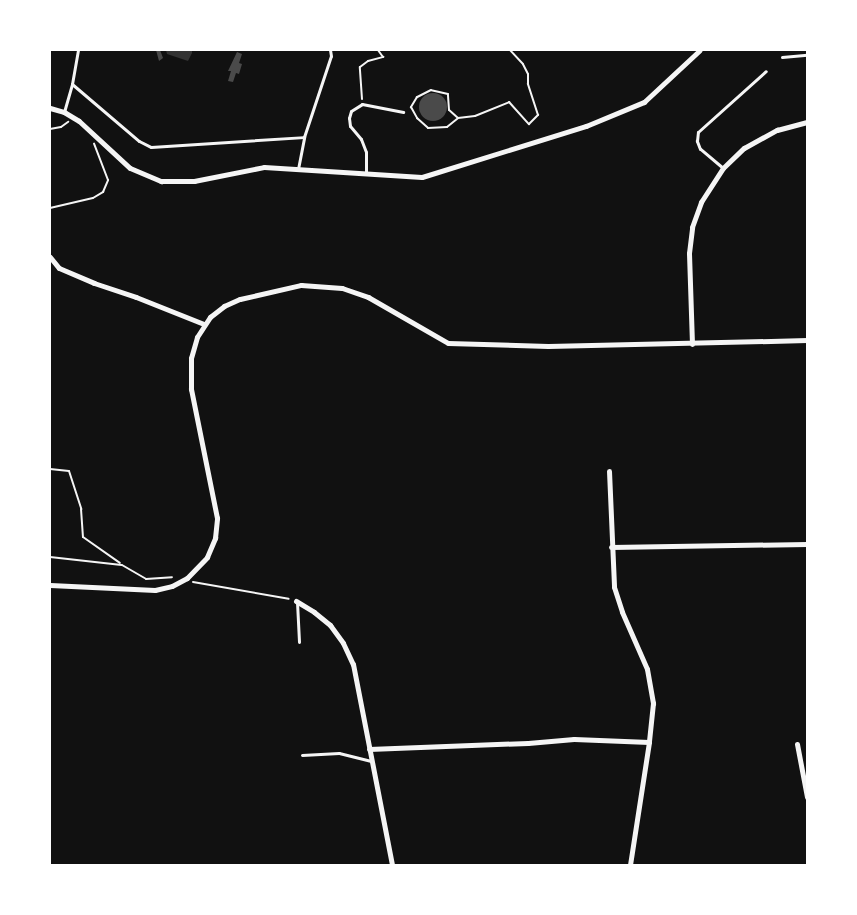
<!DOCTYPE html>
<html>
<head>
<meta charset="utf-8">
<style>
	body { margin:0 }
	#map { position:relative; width:857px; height:915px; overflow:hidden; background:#111; font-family:Poppins,sans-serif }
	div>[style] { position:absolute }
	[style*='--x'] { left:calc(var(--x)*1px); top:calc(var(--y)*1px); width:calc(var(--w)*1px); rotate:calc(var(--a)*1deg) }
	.water>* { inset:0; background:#333 }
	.building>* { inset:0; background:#4a4a4a }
	.round { border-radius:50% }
	.path>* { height:2px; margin:-1px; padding:0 1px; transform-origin:1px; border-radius:1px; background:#f5f5f5 }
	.service>* { height:3px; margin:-1.5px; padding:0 1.5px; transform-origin:1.5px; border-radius:1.5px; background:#f5f5f5 }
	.minor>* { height:5px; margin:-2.5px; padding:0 2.5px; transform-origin:2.5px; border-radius:2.5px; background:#f5f5f5 }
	span { translate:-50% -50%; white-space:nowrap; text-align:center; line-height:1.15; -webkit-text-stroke:4px #fff; paint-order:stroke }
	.frame { position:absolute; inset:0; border:51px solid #fff; pointer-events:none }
</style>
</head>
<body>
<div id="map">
	<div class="water">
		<i style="clip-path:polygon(166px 50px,192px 50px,192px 53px,188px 61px,167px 54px)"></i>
	</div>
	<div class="building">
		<i style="clip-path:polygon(156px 50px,160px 50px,163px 58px,159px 61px)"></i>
		<i style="clip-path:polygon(237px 52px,242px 54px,239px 63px,242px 64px,239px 74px,236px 73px,233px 82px,228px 81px,231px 71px,228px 71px)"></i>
		<i class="round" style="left:419px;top:93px;width:28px;height:28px"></i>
	</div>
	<div class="path">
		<i style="--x:362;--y:99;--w:32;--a:-94"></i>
		<i style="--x:360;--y:67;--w:10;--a:-37"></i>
		<i style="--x:368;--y:61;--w:16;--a:-15"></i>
		<i style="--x:383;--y:57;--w:9;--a:-126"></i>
		<i style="--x:458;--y:118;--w:12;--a:-138"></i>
		<i style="--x:449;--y:110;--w:16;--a:-94"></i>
		<i style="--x:448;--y:94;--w:17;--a:-167"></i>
		<i style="--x:431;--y:90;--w:16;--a:153"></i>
		<i style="--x:417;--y:97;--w:12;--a:121"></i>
		<i style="--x:411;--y:107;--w:13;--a:61"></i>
		<i style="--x:417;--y:118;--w:15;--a:42"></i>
		<i style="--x:428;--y:128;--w:19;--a:-3"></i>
		<i style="--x:447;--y:127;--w:14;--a:-39"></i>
		<i style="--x:458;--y:118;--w:17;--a:-7"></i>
		<i style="--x:475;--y:116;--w:37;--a:-22"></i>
		<i style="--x:509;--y:102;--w:30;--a:48"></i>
		<i style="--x:529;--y:124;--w:13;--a:-45"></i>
		<i style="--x:538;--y:115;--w:33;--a:-108"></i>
		<i style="--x:528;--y:84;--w:10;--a:-90"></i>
		<i style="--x:528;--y:74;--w:11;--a:-117"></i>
		<i style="--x:523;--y:64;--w:19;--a:-133"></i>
		<i style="--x:50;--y:129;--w:11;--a:-10"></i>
		<i style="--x:61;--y:127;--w:9;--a:-36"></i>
		<i style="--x:50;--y:208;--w:44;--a:-13.1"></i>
		<i style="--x:93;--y:198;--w:12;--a:-31"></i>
		<i style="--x:103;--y:192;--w:13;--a:-67"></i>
		<i style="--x:108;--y:180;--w:39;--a:-111"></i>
		<i style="--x:50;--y:469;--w:19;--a:6"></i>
		<i style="--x:69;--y:471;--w:40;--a:72"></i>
		<i style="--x:81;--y:509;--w:28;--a:86"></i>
		<i style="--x:83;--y:537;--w:45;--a:35.1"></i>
		<i style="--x:50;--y:557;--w:72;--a:6.3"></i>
		<i style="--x:122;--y:565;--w:28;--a:30"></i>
		<i style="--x:146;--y:579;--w:26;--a:-4"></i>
		<i style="--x:193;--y:582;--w:97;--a:10"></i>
	</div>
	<div class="service">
		<i style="--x:782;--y:57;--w:25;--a:-5"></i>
		<i style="--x:72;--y:84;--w:88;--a:40.4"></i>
		<i style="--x:139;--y:141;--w:13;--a:27"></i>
		<i style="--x:151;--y:147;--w:153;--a:-3.7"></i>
		<i style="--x:64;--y:112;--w:29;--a:-74"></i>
		<i style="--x:72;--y:84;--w:35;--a:-80"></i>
		<i style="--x:723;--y:168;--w:30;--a:-140"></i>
		<i style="--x:700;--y:149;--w:9;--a:-111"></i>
		<i style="--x:697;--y:141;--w:9;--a:-84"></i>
		<i style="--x:698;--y:132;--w:91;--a:-41.9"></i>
		<i style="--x:298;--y:169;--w:33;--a:-79"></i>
		<i style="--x:304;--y:137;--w:85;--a:-71.6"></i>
		<i style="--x:331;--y:56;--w:6;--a:-99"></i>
		<i style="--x:366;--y:174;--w:22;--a:-90"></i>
		<i style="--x:366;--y:152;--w:14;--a:-111"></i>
		<i style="--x:361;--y:139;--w:17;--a:-130"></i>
		<i style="--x:350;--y:126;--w:8;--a:-97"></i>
		<i style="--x:349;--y:118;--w:7;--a:-74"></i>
		<i style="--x:351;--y:111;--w:13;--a:-32"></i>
		<i style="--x:362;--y:104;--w:42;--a:11"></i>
		<i style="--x:297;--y:602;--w:40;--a:87.1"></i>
		<i style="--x:302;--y:755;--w:37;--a:-3"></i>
		<i style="--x:339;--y:753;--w:33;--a:14"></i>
	</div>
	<div class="minor">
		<i style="--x:50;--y:108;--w:15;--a:16"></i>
		<i style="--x:64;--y:112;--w:17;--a:31"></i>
		<i style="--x:79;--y:121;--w:69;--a:42.7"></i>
		<i style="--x:130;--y:168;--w:34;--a:23"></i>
		<i style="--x:161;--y:181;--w:33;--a:0"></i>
		<i style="--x:194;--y:181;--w:71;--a:-11.3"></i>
		<i style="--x:264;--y:167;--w:158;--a:3.6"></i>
		<i style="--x:422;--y:177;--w:172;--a:-17.3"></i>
		<i style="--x:586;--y:126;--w:63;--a:-22.5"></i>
		<i style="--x:644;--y:102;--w:76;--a:-42.9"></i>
		<i style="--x:50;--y:257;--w:14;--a:51"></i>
		<i style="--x:59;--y:268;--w:38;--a:23"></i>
		<i style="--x:94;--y:283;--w:44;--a:18.4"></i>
		<i style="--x:136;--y:297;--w:73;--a:21.7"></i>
		<i style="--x:692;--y:344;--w:91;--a:-91.9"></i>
		<i style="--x:689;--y:253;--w:26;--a:-83"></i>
		<i style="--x:692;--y:227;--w:27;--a:-70"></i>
		<i style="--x:701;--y:202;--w:40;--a:-57.1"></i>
		<i style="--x:723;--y:168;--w:29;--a:-44"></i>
		<i style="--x:744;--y:148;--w:38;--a:-29"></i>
		<i style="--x:777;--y:130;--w:31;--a:-15"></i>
		<i style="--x:609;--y:471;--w:116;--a:87.5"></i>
		<i style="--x:614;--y:587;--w:26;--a:72"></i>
		<i style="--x:622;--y:612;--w:62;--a:66.3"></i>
		<i style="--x:647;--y:669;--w:35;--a:80"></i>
		<i style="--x:653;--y:703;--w:39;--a:96"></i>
		<i style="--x:649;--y:742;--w:124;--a:98.8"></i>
		<i style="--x:611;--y:547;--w:196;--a:-0.9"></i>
		<i style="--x:50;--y:585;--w:105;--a:2.7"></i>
		<i style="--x:155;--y:590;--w:17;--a:-13"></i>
		<i style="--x:172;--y:586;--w:17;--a:-28"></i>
		<i style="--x:187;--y:578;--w:29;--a:-46"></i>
		<i style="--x:207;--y:557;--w:21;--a:-67"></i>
		<i style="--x:215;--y:538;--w:20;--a:-84"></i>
		<i style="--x:217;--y:518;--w:132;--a:-101.4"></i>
		<i style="--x:191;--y:389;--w:31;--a:-90"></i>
		<i style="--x:191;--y:358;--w:22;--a:-74"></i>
		<i style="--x:197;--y:337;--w:24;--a:-57"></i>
		<i style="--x:210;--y:317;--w:18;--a:-38"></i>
		<i style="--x:224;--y:306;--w:17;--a:-24"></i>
		<i style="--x:240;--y:299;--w:63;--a:-12.9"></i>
		<i style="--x:301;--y:285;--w:41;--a:4.2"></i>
		<i style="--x:342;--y:288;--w:28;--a:19"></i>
		<i style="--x:368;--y:297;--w:92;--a:29.9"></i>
		<i style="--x:448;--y:343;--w:100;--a:1.7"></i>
		<i style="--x:548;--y:346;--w:259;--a:-1.3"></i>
		<i style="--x:296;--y:601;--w:21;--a:31"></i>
		<i style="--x:314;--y:612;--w:21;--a:39"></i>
		<i style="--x:330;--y:625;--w:22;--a:54"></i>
		<i style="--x:343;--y:643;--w:23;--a:65"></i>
		<i style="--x:353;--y:664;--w:205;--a:79"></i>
		<i style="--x:797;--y:744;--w:54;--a:79.3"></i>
		<i style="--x:369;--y:749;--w:159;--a:-2.2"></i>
		<i style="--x:528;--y:743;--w:46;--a:-5"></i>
		<i style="--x:574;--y:739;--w:75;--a:2.3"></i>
	</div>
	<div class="frame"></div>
</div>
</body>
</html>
